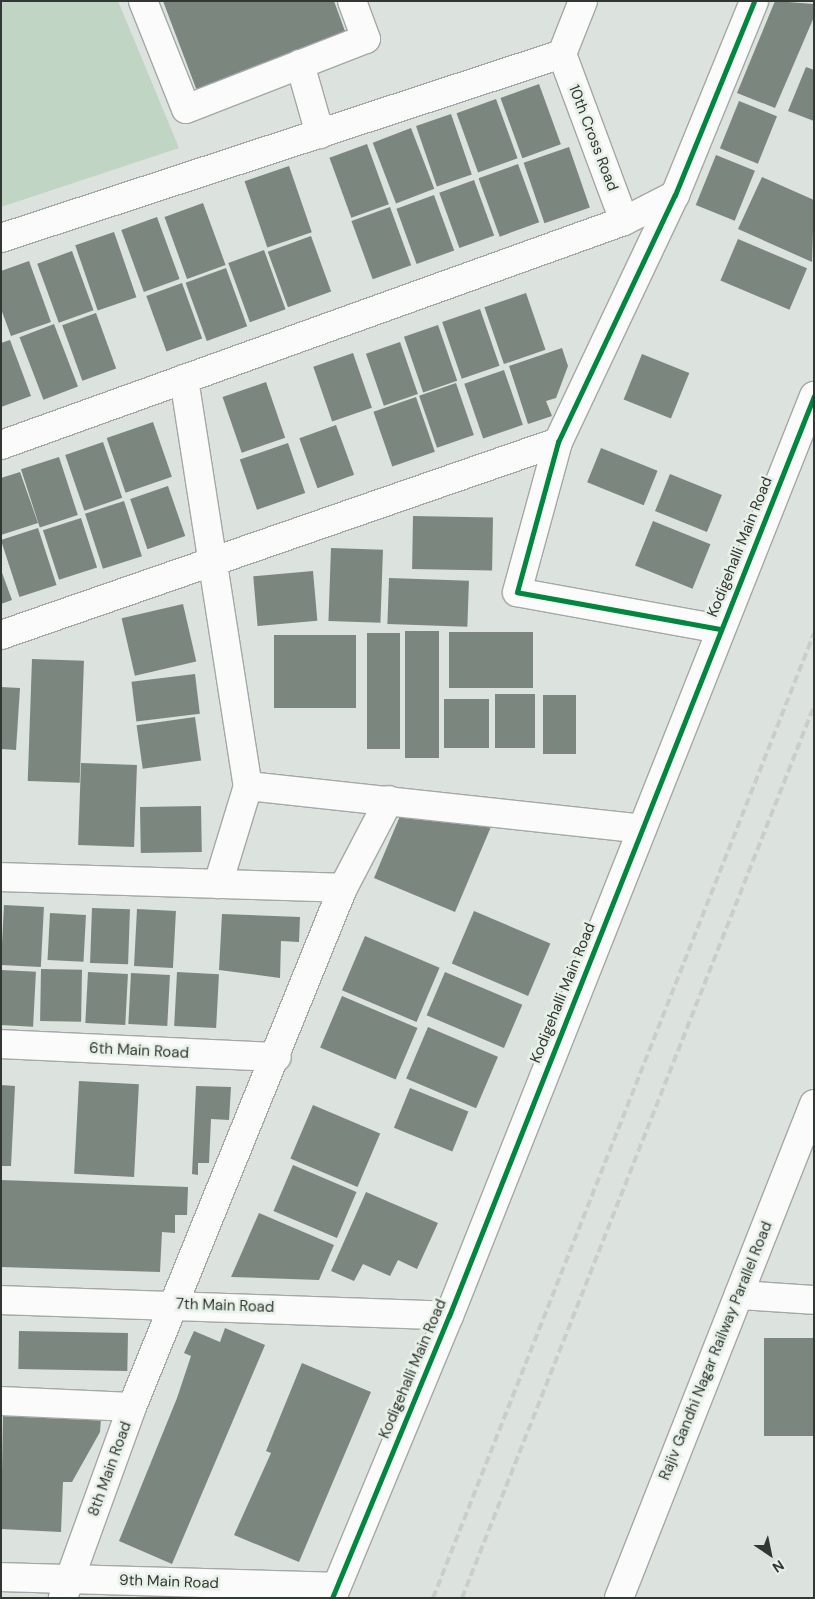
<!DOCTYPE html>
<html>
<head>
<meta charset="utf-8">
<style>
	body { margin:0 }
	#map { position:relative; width:815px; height:1599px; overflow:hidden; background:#dce2dd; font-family:"DM Sans",sans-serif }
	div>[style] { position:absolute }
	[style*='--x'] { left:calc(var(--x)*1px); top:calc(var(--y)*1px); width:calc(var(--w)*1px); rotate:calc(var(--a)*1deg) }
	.green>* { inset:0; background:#c0d5c3 }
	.building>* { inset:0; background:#7b877e; transform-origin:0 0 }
	.roads { filter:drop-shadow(1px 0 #a4a8a4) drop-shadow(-1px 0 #a4a8a4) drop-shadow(0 1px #a4a8a4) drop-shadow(0 -1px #a4a8a4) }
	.minor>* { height:28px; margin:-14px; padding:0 14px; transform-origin:14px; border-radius:14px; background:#fafbfa }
	.tertiary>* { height:28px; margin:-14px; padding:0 14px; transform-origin:14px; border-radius:14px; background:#fafbfa }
	.rail>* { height:4px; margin-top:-2px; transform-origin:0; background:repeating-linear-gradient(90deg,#cbcdcb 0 8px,transparent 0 12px) }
	.cycleway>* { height:5px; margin:-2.5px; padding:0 2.5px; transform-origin:2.5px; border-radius:2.5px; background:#00873e }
	span { translate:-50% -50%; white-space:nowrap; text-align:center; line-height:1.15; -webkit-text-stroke:5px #e7f1e8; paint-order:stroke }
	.street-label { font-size:15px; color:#333733 }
	.frame { position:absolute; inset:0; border:2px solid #333733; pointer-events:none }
	.north { position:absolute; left:745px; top:1529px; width:50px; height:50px; -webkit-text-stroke:4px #e7f1e8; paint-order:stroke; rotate:146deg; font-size:14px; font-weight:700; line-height:20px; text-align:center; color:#333733 }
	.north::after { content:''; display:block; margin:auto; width:18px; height:22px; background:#333733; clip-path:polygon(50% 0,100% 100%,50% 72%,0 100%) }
</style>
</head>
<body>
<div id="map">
	<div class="green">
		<i style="clip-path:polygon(1px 1px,118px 1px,179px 148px,1px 207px)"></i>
	</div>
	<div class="building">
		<i style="clip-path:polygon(163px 1px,334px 1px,346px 34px,197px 91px)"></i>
		<i style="clip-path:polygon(775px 1px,814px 4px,814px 17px,775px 108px,737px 93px)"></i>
		<i style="clip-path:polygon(806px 67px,814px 70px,814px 121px,788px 111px)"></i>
		<i style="left:539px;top:84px;width:64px;height:41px;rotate:70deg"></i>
		<i style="left:496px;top:99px;width:63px;height:42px;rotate:70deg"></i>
		<i style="left:739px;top:101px;width:41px;height:51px;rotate:22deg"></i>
		<i style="left:451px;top:114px;width:64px;height:37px;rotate:71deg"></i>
		<i style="left:411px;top:128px;width:65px;height:41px;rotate:69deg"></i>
		<i style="left:367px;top:144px;width:64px;height:40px;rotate:70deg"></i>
		<i style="left:569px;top:147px;width:64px;height:48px;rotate:71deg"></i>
		<i style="left:716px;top:155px;width:42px;height:54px;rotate:22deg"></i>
		<i style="left:518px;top:164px;width:62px;height:42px;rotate:70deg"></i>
		<i style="left:289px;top:166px;width:70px;height:47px;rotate:71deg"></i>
		<i style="clip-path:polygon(762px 177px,814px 200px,812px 262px,738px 229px)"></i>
		<i style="left:474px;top:180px;width:59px;height:37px;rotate:70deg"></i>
		<i style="left:434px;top:195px;width:59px;height:40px;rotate:70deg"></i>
		<i style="left:203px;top:203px;width:66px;height:41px;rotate:70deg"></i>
		<i style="left:390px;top:207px;width:62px;height:41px;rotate:70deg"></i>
		<i style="left:157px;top:217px;width:66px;height:38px;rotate:70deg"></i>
		<i style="left:114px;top:232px;width:69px;height:41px;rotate:71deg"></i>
		<i style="left:311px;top:236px;width:59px;height:46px;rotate:70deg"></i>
		<i style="left:738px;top:239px;width:75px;height:45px;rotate:23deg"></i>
		<i style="left:264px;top:250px;width:63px;height:38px;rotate:70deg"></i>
		<i style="left:72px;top:251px;width:63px;height:37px;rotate:70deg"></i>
		<i style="clip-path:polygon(29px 261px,51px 322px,11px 336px,1px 309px,1px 271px)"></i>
		<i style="left:226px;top:268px;width:62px;height:43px;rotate:70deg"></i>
		<i style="left:182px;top:283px;width:59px;height:38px;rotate:70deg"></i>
		<i style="left:526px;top:293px;width:60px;height:44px;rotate:71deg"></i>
		<i style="left:480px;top:309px;width:60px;height:40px;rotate:71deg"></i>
		<i style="left:96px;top:313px;width:59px;height:36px;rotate:70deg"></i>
		<i style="left:54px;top:324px;width:67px;height:37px;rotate:69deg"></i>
		<i style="left:438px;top:325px;width:59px;height:36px;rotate:71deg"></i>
		<i style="clip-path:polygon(10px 340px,31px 396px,1px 407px,1px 343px)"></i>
		<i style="left:400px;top:342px;width:55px;height:36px;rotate:71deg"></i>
		<i style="clip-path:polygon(562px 348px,568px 366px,556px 398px,546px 401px,552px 416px,528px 424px,509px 366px)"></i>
		<i style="left:353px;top:353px;width:58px;height:42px;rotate:71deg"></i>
		<i style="left:642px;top:354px;width:51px;height:49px;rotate:22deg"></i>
		<i style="left:504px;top:370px;width:58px;height:42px;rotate:71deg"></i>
		<i style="left:266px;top:382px;width:59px;height:46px;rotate:71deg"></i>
		<i style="left:456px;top:383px;width:55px;height:39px;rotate:71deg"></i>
		<i style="left:416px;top:397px;width:58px;height:45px;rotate:71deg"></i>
		<i style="left:153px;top:422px;width:58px;height:49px;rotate:71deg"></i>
		<i style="left:336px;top:425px;width:53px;height:39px;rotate:70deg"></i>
		<i style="left:103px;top:442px;width:59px;height:40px;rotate:71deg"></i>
		<i style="left:288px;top:443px;width:53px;height:51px;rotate:71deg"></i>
		<i style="left:601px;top:448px;width:61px;height:37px;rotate:22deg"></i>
		<i style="left:59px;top:457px;width:61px;height:40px;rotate:72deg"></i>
		<i style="clip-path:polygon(20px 472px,38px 523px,1px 535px,1px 478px)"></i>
		<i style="left:670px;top:474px;width:56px;height:40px;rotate:22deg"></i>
		<i style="left:168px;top:486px;width:53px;height:40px;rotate:71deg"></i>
		<i style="left:124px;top:501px;width:58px;height:41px;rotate:72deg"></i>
		<i style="left:413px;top:516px;width:80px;height:53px;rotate:1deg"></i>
		<i style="left:81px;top:518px;width:52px;height:40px;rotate:72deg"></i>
		<i style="left:653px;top:521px;width:62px;height:48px;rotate:22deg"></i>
		<i style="left:38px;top:528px;width:60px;height:39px;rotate:72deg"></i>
		<i style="left:331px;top:548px;width:52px;height:73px;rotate:2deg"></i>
		<i style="clip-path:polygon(1px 570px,12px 600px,1px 604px)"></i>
		<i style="left:313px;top:571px;width:50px;height:60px;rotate:85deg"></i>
		<i style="left:389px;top:578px;width:80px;height:46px;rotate:2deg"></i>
		<i style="left:183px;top:604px;width:59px;height:63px;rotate:77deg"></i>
		<i style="left:405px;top:631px;width:34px;height:127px"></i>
		<i style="left:449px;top:632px;width:84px;height:56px"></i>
		<i style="left:367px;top:633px;width:33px;height:116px"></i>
		<i style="left:274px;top:635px;width:82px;height:73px"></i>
		<i style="left:32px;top:659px;width:52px;height:122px;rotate:2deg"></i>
		<i style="left:195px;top:674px;width:40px;height:64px;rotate:83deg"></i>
		<i style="clip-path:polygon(1px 687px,20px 688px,16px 750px,1px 749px)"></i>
		<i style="left:495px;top:694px;width:40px;height:54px"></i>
		<i style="left:543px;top:695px;width:33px;height:59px"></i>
		<i style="left:444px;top:699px;width:45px;height:49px"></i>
		<i style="left:195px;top:717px;width:44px;height:59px;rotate:82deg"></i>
		<i style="left:81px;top:763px;width:56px;height:82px;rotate:2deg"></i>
		<i style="left:201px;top:806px;width:46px;height:61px;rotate:89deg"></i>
		<i style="clip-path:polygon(400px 816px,493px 822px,455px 912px,374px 878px)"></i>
		<i style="left:4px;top:905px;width:40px;height:60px;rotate:3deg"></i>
		<i style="left:92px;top:908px;width:38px;height:55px;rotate:2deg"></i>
		<i style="left:137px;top:909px;width:39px;height:57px;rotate:3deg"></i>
		<i style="left:474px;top:911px;width:83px;height:57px;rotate:23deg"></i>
		<i style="left:50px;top:913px;width:36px;height:47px;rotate:3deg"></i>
		<i style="clip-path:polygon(222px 914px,300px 917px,299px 942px,281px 941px,280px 978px,219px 970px)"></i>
		<i style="left:365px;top:936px;width:81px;height:59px;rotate:23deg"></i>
		<i style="left:41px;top:969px;width:41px;height:52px;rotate:1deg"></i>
		<i style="left:1px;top:970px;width:35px;height:55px;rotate:3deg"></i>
		<i style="left:88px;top:972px;width:40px;height:51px;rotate:3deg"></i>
		<i style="left:177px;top:972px;width:42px;height:54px;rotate:3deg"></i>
		<i style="left:445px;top:972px;width:84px;height:47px;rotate:23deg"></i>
		<i style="left:131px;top:973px;width:39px;height:51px;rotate:3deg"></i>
		<i style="left:342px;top:996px;width:82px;height:56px;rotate:23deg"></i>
		<i style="left:428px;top:1027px;width:76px;height:56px;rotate:23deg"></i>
		<i style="left:79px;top:1081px;width:60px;height:93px;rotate:3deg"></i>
		<i style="clip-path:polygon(1px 1085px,15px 1086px,11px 1166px,1px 1166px)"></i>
		<i style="clip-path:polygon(196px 1086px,231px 1087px,229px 1120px,211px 1119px,209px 1163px,198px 1163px,198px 1175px,192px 1174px)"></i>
		<i style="left:410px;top:1088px;width:63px;height:43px;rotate:22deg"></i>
		<i style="left:313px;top:1105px;width:73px;height:58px;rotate:23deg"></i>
		<i style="left:293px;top:1165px;width:69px;height:50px;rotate:23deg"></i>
		<i style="clip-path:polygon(1px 1180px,188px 1187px,187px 1215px,175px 1215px,175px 1233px,162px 1232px,160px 1272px,1px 1267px)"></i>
		<i style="clip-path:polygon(366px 1192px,438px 1223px,417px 1269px,398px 1260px,390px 1276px,363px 1264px,354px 1281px,331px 1271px)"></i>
		<i style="clip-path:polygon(259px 1213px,334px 1245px,319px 1280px,231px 1277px)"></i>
		<i style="clip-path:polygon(225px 1328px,265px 1345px,172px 1564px,119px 1541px,177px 1398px,191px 1356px,184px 1353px,194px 1331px,220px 1342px)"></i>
		<i style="left:19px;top:1331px;width:109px;height:38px;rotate:1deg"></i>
		<i style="left:814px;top:1338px;width:98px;height:50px;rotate:90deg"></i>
		<i style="clip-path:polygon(302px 1363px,371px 1392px,299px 1562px,234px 1535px,271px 1453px,266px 1451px)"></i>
		<i style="clip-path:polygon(3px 1413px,101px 1418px,100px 1432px,72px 1482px,63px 1482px,61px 1532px,1px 1529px)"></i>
	</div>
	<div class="roads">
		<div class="minor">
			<i style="--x:143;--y:1;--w:116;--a:68.3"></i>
			<i style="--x:186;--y:109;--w:193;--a:-21.3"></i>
			<i style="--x:366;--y:39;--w:40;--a:-110.2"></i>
			<i style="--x:562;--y:54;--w:178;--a:69.6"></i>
			<i style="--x:562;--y:54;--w:57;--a:-68.4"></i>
			<i style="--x:300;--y:64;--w:73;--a:74.1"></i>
			<i style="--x:1;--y:238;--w:590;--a:-18.16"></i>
			<i style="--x:184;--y:379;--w:412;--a:81.1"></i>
			<i style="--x:248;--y:786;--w:396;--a:6.2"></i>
			<i style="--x:1;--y:445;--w:662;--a:-19.78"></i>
			<i style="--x:624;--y:221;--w:57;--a:-27"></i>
			<i style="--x:720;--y:629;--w:206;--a:-169.7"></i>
			<i style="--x:517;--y:592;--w:156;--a:-74.7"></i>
			<i style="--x:558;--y:442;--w:273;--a:-64.7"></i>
			<i style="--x:675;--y:195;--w:209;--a:-67.8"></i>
			<i style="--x:1;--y:635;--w:589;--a:-19.11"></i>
			<i style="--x:1;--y:877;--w:342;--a:1.8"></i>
			<i style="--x:218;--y:884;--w:102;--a:-73"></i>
			<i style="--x:1;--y:1044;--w:276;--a:2.7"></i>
			<i style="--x:739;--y:1295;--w:75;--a:3.8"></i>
			<i style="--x:1;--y:1300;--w:448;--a:2"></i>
			<i style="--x:1;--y:1401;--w:131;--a:2.6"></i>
			<i style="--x:132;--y:1407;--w:203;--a:109.9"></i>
			<i style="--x:132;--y:1407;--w:560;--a:-67.88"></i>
			<i style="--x:343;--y:888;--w:99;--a:-62.4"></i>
			<i style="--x:1;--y:1577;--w:335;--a:1.7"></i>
		</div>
		<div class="tertiary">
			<i style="--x:332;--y:1598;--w:305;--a:-67.5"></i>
			<i style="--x:449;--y:1316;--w:990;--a:-68.36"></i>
			<i style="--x:619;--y:1598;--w:531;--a:-68.46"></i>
		</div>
	</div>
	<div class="rail">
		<i style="--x:433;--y:1598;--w:1037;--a:-68.45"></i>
		<i style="--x:462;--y:1598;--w:959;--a:-68.46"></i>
	</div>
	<div class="cycleway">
		<i style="--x:720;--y:629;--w:206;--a:-169.7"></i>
		<i style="--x:517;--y:592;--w:156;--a:-74.7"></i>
		<i style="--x:558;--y:442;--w:273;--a:-64.7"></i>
		<i style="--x:675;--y:195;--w:209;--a:-67.8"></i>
		<i style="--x:332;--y:1598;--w:305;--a:-67.5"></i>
		<i style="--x:449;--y:1316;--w:990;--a:-68.36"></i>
	</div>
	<div class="street-label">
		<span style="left:593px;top:138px;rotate:69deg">10th Cross Road</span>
		<span style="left:740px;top:547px;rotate:-68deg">Kodigehalli Main Road</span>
		<span style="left:563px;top:993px;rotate:-68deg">Kodigehalli Main Road</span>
		<span style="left:139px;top:1051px;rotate:3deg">6th Main Road</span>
		<span style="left:225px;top:1306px;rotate:2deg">7th Main Road</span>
		<span style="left:716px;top:1351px;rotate:-68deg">Rajiv Gandhi Nagar Railway Parallel Road</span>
		<span style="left:413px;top:1369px;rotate:-67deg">Kodigehalli Main Road</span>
		<span style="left:110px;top:1469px;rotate:-70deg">8th Main Road</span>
		<span style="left:169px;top:1582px;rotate:2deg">9th Main Road</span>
	</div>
	<div class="frame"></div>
	<div class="north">N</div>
</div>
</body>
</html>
